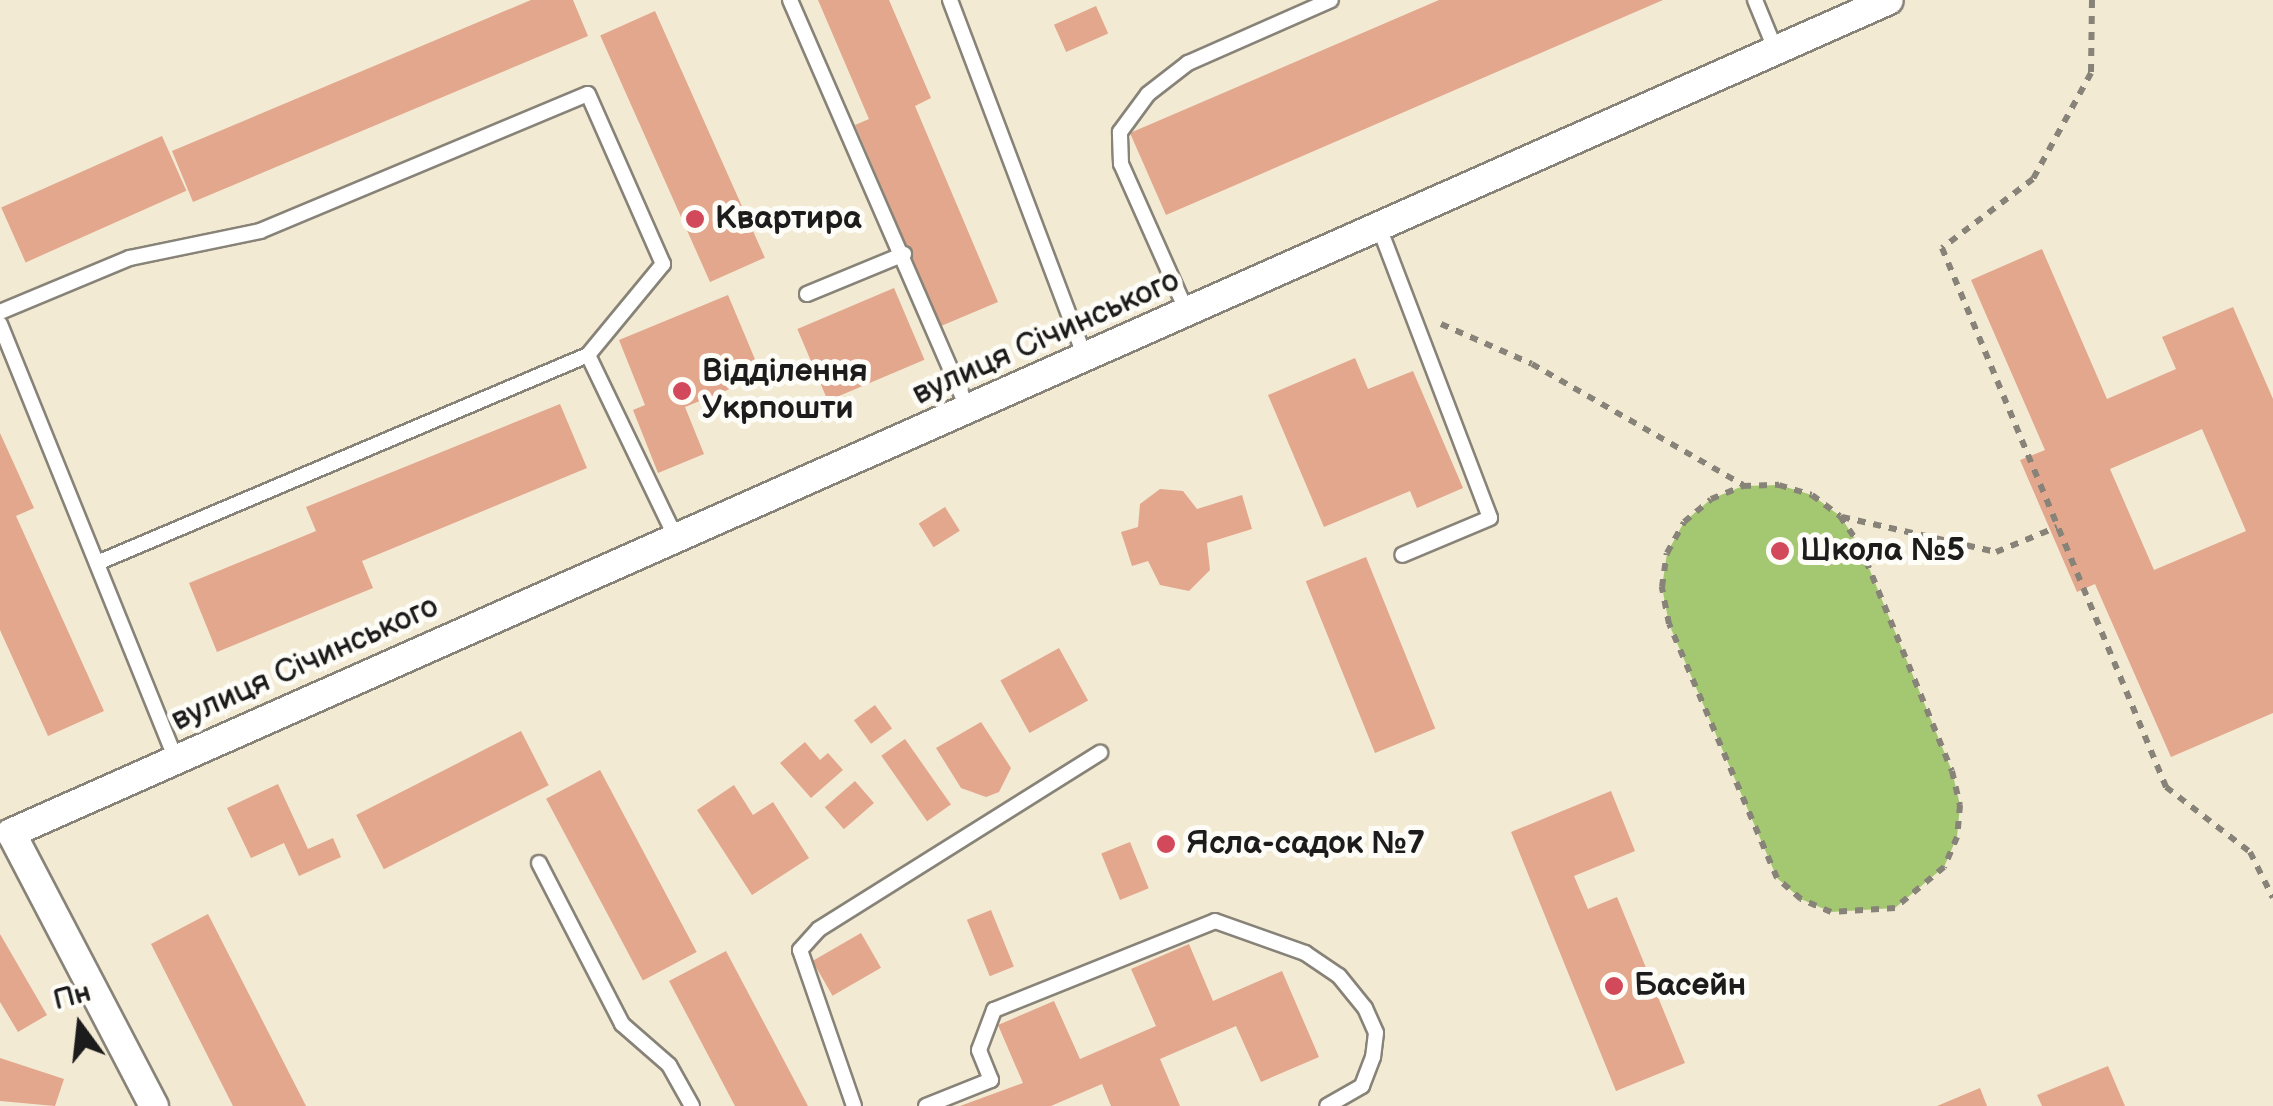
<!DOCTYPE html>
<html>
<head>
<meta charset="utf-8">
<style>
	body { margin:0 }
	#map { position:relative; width:2273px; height:1106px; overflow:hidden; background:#f3ead3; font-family:"Balsamiq Sans",sans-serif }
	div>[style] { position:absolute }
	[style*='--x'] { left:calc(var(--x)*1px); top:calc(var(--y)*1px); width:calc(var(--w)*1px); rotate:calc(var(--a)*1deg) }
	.green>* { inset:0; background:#a4c872 }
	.building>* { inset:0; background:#e2a78d; transform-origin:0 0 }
	.path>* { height:6px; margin-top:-3px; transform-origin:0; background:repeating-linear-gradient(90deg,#888378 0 8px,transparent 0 16px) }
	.roads { filter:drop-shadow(2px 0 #888378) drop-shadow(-2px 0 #888378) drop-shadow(0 2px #888378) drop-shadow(0 -2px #888378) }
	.service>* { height:14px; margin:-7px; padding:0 7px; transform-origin:7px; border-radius:7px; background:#fff }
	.minor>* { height:28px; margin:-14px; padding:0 14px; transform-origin:14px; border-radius:14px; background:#fff }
	.dots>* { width:28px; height:28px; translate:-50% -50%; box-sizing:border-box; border:5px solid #fdfcf7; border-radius:50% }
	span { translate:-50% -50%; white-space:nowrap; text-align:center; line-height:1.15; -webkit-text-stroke:10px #fdfcf7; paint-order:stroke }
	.poi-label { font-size:32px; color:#1c1c1c; font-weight:700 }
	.left { translate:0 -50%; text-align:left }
	.street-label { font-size:32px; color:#1c1c1c }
	.north { position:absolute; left:30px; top:976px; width:100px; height:100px; -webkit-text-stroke:8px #fdfcf7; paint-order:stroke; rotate:345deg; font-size:28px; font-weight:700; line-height:40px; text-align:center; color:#1c1c1c }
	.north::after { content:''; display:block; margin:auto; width:35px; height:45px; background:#1c1c1c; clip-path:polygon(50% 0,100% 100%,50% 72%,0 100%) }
</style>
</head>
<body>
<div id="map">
	<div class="green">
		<i style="clip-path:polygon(1779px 485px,1812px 495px,1840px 516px,1860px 546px,1952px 771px,1960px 805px,1957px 837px,1944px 867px,1895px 908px,1831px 912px,1801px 899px,1777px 878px,1669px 624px,1662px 587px,1667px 553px,1684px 522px,1711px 499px,1743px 486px)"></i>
	</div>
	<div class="building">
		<i style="clip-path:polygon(531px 0,573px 0,588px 36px,193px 202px,172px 151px)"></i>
		<i style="clip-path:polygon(818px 0,889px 0,931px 98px,915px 106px,998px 302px,941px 326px,855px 125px,869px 119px)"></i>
		<i style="clip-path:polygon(1439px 0,1663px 0,1166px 215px,1130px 133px)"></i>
		<i style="left:1096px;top:6px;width:30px;height:46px;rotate:66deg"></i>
		<i style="left:655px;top:11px;width:270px;height:60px;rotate:66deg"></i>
		<i style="left:162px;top:136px;width:60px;height:176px;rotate:66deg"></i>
		<i style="clip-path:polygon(evenodd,2042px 249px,2107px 399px,2176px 369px,2162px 337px,2233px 307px,2273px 399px,2273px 713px,2171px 757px,2095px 584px,2077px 592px,2020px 460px,2045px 450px,1971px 280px,2042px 249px,2202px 429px,2246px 531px,2154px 570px,2110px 469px,2202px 429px)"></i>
		<i style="left:894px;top:288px;width:78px;height:105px;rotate:67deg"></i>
		<i style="clip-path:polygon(728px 295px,762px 376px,685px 407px,704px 454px,658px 473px,633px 410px,645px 405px,619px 340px)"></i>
		<i style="clip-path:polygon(1355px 358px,1368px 389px,1413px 371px,1463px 488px,1417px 508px,1410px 491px,1324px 527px,1268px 395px)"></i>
		<i style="clip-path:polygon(560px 404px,587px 468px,362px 561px,373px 588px,217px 652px,189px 583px,316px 531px,306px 507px)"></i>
		<i style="clip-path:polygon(0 433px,34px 508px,16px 516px,104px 711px,48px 736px,0 630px)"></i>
		<i style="clip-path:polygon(1160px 489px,1183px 491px,1197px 509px,1242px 495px,1252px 529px,1207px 543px,1210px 570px,1189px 591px,1160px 585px,1148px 561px,1132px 566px,1121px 532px,1138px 527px,1140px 504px)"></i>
		<i style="left:945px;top:507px;width:28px;height:31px;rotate:58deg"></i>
		<i style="left:1366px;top:557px;width:185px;height:65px;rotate:68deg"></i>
		<i style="left:1059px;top:648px;width:60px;height:67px;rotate:61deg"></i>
		<i style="left:875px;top:705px;width:29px;height:26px;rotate:54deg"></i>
		<i style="clip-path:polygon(981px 722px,1011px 768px,999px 792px,986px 797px,961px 788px,936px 748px)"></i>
		<i style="left:521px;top:731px;width:61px;height:185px;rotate:63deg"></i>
		<i style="left:905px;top:739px;width:80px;height:29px;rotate:55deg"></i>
		<i style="clip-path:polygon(805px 742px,820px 760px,828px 753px,843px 770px,811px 798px,780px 763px)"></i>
		<i style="left:600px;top:770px;width:206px;height:61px;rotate:62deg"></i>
		<i style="left:855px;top:781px;width:29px;height:40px;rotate:49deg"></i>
		<i style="clip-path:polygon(278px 784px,308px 849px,333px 838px,341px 857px,299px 876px,284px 843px,251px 858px,227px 808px)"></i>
		<i style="clip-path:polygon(734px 785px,753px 815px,773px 802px,809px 858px,752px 895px,697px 810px)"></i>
		<i style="clip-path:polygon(1611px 791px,1635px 851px,1574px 876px,1588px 909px,1617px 897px,1685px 1063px,1616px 1091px,1511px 832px)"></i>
		<i style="left:1130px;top:842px;width:50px;height:31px;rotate:68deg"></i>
		<i style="left:991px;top:910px;width:61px;height:26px;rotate:68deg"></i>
		<i style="clip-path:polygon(208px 914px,306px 1106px,233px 1106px,151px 944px)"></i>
		<i style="left:861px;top:933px;width:40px;height:56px;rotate:60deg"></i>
		<i style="clip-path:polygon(0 934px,47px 1015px,18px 1032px,0 1002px)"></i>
		<i style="clip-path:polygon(1189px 944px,1213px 1001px,1282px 971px,1319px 1057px,1261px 1082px,1236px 1026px,1160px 1059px,1180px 1106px,1111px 1106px,1102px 1084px,1051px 1106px,960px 1106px,1023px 1083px,998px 1025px,1054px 1001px,1080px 1059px,1156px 1026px,1131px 969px)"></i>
		<i style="clip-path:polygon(726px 951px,808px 1106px,735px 1106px,669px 981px)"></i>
		<i style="clip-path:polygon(0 1058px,64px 1079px,55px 1106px,0 1101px)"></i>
		<i style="clip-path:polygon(2108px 1066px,2125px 1106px,2042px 1106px,2037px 1095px)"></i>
		<i style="clip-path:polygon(1980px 1088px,1987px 1106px,1937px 1106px)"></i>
	</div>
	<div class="path">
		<i style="--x:2092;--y:0;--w:73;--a:90.8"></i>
		<i style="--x:2091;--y:73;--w:121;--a:118.7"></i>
		<i style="--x:2033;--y:179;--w:114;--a:142.8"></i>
		<i style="--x:1942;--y:248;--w:584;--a:67.43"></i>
		<i style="--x:2166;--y:787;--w:106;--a:37.7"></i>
		<i style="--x:2250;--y:852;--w:51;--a:63.4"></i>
		<i style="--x:1441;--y:324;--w:99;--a:23.7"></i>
		<i style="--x:1532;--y:364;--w:243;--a:29.8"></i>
		<i style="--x:1779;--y:485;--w:34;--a:17"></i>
		<i style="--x:1812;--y:495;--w:35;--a:37"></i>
		<i style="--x:1840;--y:516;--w:36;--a:56"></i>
		<i style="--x:1860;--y:546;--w:243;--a:67.8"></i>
		<i style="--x:1952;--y:771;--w:35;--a:77"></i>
		<i style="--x:1960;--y:805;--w:32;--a:95"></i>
		<i style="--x:1957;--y:837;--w:33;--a:113"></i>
		<i style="--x:1944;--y:867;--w:64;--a:140.1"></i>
		<i style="--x:1895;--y:908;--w:64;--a:176.4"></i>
		<i style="--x:1831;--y:912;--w:33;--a:-157"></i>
		<i style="--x:1801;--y:899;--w:32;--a:-139"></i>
		<i style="--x:1777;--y:878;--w:276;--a:-113"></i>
		<i style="--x:1669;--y:624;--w:38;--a:-101"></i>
		<i style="--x:1662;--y:587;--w:34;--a:-82"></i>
		<i style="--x:1667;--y:553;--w:35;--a:-61"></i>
		<i style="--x:1684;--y:522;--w:35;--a:-40"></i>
		<i style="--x:1711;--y:499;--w:35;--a:-22"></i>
		<i style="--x:1743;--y:486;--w:36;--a:-2"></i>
		<i style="--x:1842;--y:517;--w:158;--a:12.8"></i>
		<i style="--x:1996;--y:552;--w:66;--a:-22.3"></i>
	</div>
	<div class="roads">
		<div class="service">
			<i style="--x:790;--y:0;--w:448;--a:66.5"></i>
			<i style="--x:950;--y:0;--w:385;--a:69.3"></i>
			<i style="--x:1755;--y:0;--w:55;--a:67.6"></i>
			<i style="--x:1379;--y:227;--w:311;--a:69.1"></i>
			<i style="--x:1490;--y:518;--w:95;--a:157.2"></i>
			<i style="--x:807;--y:294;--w:105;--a:-22.4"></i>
			<i style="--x:0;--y:312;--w:141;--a:-22.6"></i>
			<i style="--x:130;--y:258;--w:133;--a:-11.7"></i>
			<i style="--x:260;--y:231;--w:355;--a:-22.7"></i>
			<i style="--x:588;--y:94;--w:186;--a:66.2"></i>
			<i style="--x:663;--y:264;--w:118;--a:129.5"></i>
			<i style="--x:588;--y:355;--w:205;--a:64.3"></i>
			<i style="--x:1187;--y:312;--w:162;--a:-114"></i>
			<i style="--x:1121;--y:164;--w:32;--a:-92"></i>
			<i style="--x:1120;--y:132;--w:47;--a:-53.6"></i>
			<i style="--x:1148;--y:94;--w:51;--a:-37.8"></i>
			<i style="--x:1188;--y:63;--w:156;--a:-23.8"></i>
			<i style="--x:0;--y:324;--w:468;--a:68"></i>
			<i style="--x:97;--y:563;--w:533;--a:-22.96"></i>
			<i style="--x:539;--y:863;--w:181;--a:62.7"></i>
			<i style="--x:622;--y:1024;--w:62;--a:41.1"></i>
			<i style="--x:669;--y:1065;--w:47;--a:60.7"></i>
			<i style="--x:854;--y:1106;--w:165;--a:-109.1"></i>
			<i style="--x:800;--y:950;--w:28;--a:-48"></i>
			<i style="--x:819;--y:929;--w:332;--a:-32.1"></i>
			<i style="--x:926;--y:1106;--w:70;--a:-21.8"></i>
			<i style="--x:991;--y:1080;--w:32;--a:-112"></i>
			<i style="--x:979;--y:1050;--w:43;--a:-69.4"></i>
			<i style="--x:994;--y:1010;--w:238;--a:-21.9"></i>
			<i style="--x:1215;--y:921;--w:96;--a:19.6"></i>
			<i style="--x:1305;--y:953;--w:41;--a:34.1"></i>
			<i style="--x:1339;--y:976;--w:41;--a:50.9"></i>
			<i style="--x:1365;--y:1008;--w:27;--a:66"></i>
			<i style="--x:1376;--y:1033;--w:24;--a:97"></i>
			<i style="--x:1373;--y:1057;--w:31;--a:111"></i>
			<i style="--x:1362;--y:1086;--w:40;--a:150.3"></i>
		</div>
		<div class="minor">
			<i style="--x:154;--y:1106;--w:308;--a:-117.6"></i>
			<i style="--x:11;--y:833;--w:2054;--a:-23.92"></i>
		</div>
	</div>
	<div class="dots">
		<i style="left:695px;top:219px;background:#d1495b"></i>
		<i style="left:682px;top:391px;background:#d1495b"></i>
		<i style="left:1780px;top:551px;background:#d1495b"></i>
		<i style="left:1166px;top:844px;background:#d1495b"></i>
		<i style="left:1614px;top:986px;background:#d1495b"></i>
	</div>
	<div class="poi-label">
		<span class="left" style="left:715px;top:219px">Квартира</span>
		<span class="left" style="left:702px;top:391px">Відділення<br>Укрпошти</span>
		<span class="left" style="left:1800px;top:551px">Школа №5</span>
		<span class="left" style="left:1186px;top:844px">Ясла-садок №7</span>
		<span class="left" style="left:1634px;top:986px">Басейн</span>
	</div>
	<div class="street-label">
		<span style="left:1046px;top:338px;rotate:-24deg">вулиця Січинського</span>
		<span style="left:305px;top:664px;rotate:-24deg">вулиця Січинського</span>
	</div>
	<div class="north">Пн</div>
</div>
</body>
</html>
